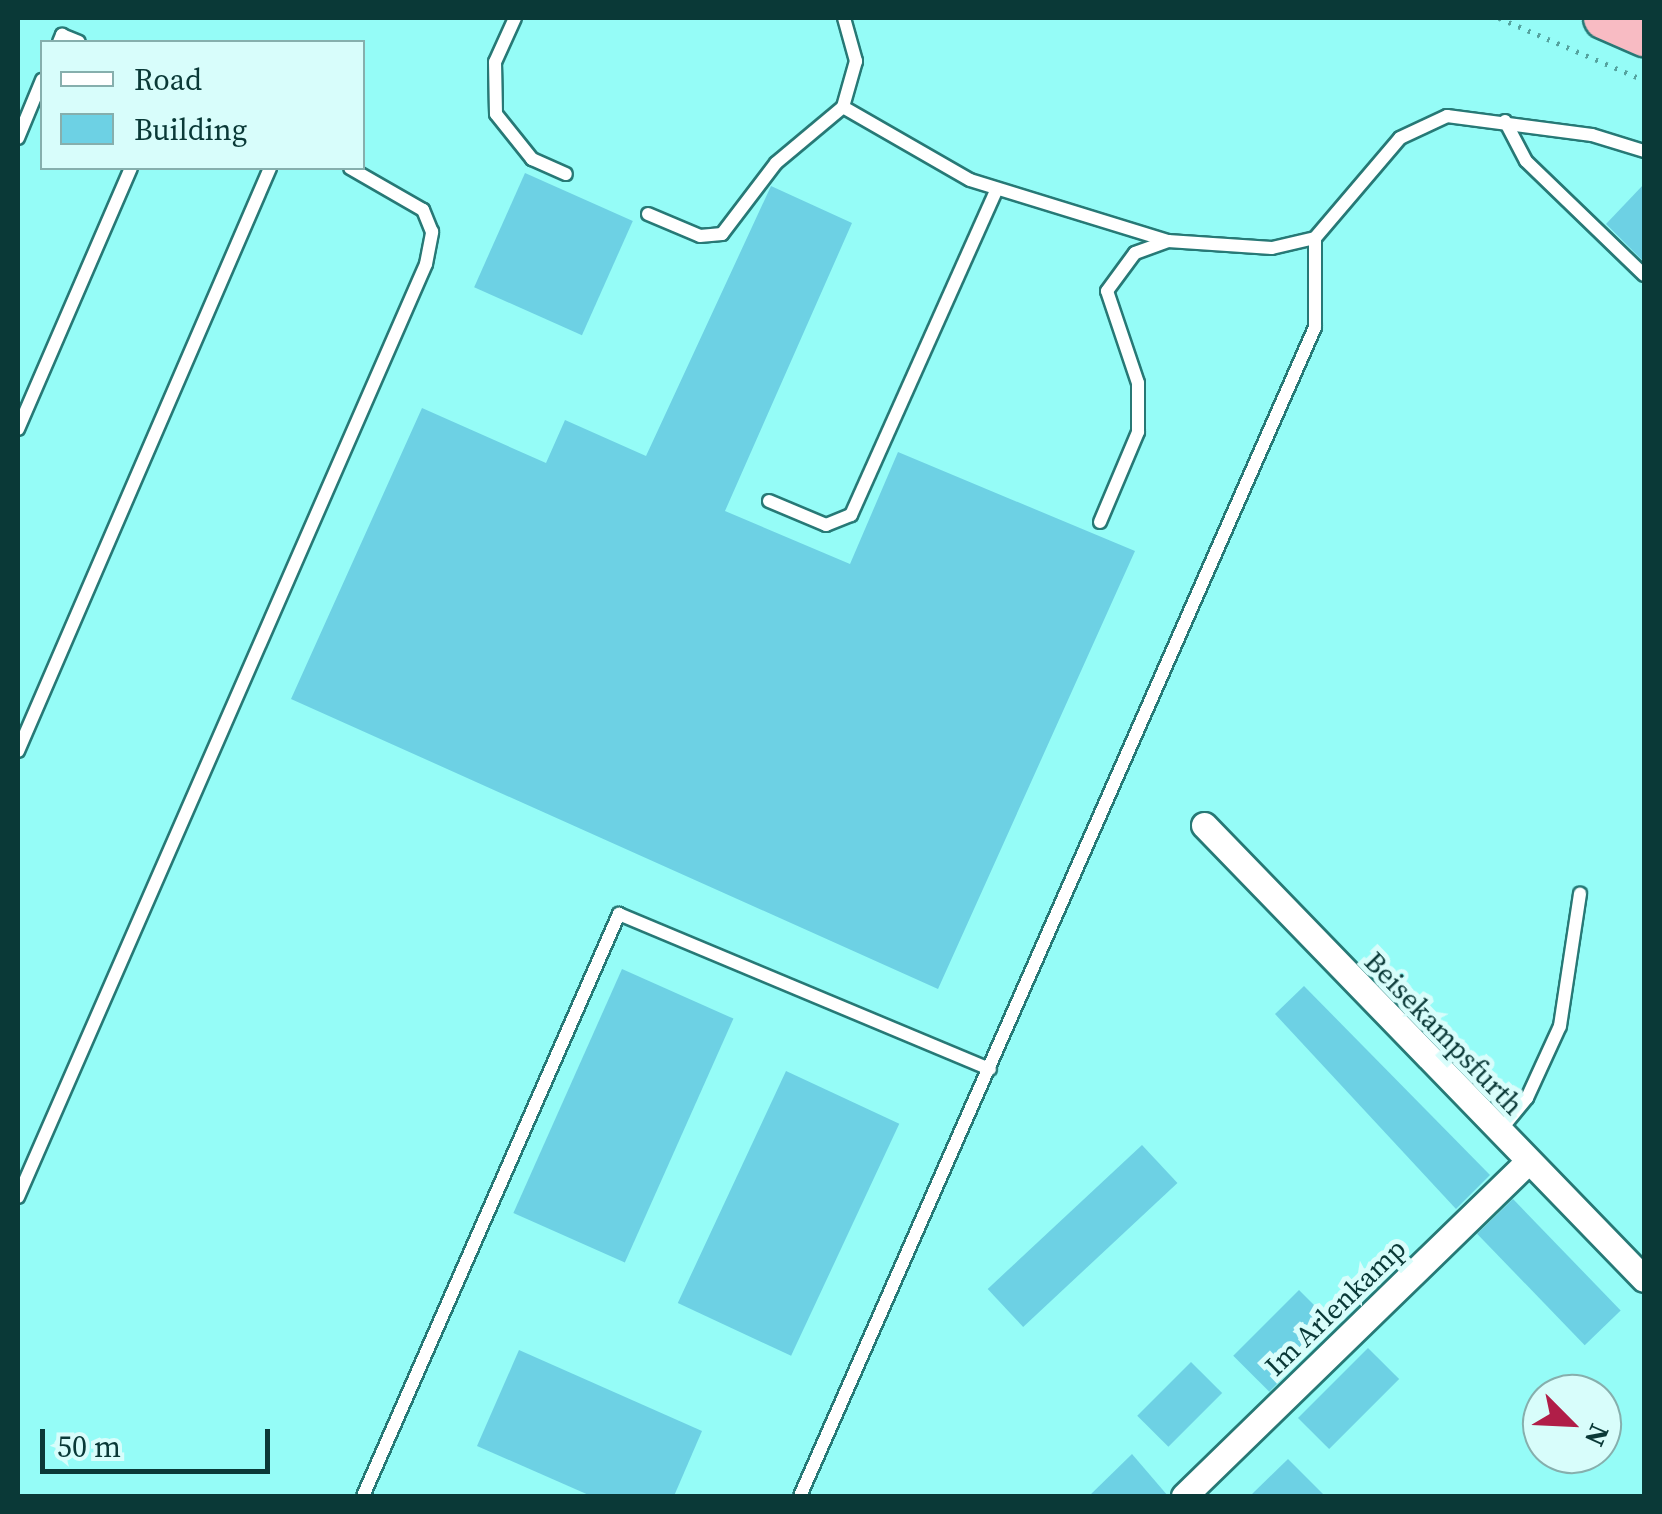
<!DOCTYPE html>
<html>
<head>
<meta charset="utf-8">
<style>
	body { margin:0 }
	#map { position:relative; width:1662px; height:1514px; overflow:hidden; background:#95fcf7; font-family:"Source Serif 4",serif }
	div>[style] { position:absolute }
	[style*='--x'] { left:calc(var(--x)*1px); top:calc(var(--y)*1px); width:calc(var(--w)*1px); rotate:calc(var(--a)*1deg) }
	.building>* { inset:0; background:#6dd1e4; transform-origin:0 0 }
	.path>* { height:5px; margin-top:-2.5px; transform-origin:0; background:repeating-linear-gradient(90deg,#55a39f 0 2.5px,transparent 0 10.5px) }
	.roads { filter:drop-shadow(2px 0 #277976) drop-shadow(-2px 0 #277976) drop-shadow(0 2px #277976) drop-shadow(0 -2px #277976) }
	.service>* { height:12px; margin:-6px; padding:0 6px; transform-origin:6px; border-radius:6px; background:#fff }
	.minor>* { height:25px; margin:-12.5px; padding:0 12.5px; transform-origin:12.5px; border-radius:12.5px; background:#fff }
	.trunk>* { height:42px; margin:-21px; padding:0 21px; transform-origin:21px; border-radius:21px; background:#f8bbc3 }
	span { translate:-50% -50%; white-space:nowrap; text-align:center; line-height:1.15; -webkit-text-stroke:10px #d8fdfb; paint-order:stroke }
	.street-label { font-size:28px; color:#0a3937 }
	.frame { position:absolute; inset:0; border:20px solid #0a3937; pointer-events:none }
	.legend { position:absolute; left:40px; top:40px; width:325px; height:130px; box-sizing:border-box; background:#d8fdfb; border:2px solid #86afad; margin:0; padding:12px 18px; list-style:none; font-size:30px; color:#0a3937 }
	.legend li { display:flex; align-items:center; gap:20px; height:50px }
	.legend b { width:50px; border:2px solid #86afad }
	.north { position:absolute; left:1522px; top:1374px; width:100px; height:100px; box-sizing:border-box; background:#d8fdfb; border:2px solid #86afad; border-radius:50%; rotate:114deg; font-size:28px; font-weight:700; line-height:40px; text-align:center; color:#0a3937 }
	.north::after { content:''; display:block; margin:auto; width:35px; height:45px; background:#b01e48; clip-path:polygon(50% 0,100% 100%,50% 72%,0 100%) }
	.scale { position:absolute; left:40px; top:1429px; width:230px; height:45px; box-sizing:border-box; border:5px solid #0a3937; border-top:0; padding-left:12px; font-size:30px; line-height:35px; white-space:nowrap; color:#0a3937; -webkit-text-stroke:8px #d8fdfb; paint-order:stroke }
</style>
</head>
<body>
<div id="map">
	<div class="building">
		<i style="left:525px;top:173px;width:118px;height:125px;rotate:24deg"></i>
		<i style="clip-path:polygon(1644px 184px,1644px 262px,1606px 224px)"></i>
		<i style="clip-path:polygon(771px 186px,852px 223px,725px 511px,850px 564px,898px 452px,1135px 551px,938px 989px,291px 699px,422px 408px,546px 463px,565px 420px,646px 456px)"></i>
		<i style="left:622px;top:969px;width:122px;height:267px;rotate:24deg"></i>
		<i style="clip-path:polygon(1304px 986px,1490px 1175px,1456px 1209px,1275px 1014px)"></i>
		<i style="left:786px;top:1071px;width:125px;height:256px;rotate:25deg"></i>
		<i style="left:1142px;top:1145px;width:52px;height:211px;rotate:47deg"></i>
		<i style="left:1513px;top:1199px;width:155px;height:50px;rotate:46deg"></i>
		<i style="left:1299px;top:1290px;width:51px;height:93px;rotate:45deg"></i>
		<i style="left:1368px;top:1348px;width:44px;height:99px;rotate:45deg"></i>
		<i style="clip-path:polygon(519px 1350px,702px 1431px,674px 1496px,591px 1496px,477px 1446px)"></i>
		<i style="left:1191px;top:1362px;width:44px;height:76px;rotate:45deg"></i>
		<i style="clip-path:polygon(1132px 1454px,1168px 1496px,1089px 1496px)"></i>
		<i style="clip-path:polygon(1288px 1459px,1325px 1496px,1250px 1496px)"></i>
	</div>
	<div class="path">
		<i style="--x:1499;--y:18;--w:158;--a:23.2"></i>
	</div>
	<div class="roads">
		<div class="service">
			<i style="--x:515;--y:18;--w:48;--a:114.4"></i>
			<i style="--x:495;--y:62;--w:52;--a:88.9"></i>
			<i style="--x:496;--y:114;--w:58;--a:51.3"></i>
			<i style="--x:532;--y:159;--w:37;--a:24"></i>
			<i style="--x:844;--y:18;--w:45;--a:74.4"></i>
			<i style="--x:856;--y:61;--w:48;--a:105.8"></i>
			<i style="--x:843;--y:107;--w:146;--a:29.9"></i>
			<i style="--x:970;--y:180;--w:207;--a:17.1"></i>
			<i style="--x:1168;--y:241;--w:104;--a:3.9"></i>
			<i style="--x:1272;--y:248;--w:44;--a:-13.1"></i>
			<i style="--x:59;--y:42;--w:8;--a:-67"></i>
			<i style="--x:62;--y:35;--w:18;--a:22"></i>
			<i style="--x:1505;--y:121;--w:45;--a:62.3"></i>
			<i style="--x:1526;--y:161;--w:164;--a:44"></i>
			<i style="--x:18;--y:138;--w:63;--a:-67.5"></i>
			<i style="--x:648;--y:214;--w:56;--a:22.9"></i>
			<i style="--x:700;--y:236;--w:22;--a:-5"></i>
			<i style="--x:722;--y:234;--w:89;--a:-52.7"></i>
			<i style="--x:776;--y:163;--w:87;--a:-39.9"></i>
			<i style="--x:18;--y:429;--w:284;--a:-66.6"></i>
			<i style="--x:769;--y:501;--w:62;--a:22.8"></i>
			<i style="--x:826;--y:525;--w:27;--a:-22"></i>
			<i style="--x:851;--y:515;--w:355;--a:-65.9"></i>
			<i style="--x:1100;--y:522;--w:98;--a:-67.1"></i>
			<i style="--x:1138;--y:432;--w:49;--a:-90"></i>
			<i style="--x:1138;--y:383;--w:97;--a:-108.6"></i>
			<i style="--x:1107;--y:291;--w:47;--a:-53.6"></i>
			<i style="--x:1135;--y:253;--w:35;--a:-20"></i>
			<i style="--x:18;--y:751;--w:635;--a:-66.62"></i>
			<i style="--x:1499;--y:1132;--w:44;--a:-50.5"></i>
			<i style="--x:1527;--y:1098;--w:79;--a:-65.4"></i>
			<i style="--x:1560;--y:1026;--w:134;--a:-81.4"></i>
			<i style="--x:18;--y:1197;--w:1018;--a:-66.38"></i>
			<i style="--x:426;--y:264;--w:33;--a:-79"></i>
			<i style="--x:432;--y:232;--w:24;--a:-112"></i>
			<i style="--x:423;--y:210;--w:84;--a:-150.1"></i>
			<i style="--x:363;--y:1496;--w:636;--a:-66.26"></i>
			<i style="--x:619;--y:914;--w:402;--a:22.7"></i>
			<i style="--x:800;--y:1496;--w:1277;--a:-66.22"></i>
			<i style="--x:1315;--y:327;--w:89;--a:-90"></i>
			<i style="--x:1315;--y:238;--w:131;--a:-49.6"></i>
			<i style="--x:1400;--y:138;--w:52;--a:-25.1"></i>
			<i style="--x:1447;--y:116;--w:146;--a:7.5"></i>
			<i style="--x:1592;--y:135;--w:54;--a:17.1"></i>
		</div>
		<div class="minor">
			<i style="--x:1204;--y:825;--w:632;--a:45.9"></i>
			<i style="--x:1184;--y:1496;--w:480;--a:-44.2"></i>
		</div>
		<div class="trunk">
			<i style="--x:1605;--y:18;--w:43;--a:23.6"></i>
		</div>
	</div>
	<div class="street-label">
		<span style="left:1444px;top:1033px;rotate:46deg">Beisekampsfurth</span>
		<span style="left:1335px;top:1307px;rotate:-44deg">Im Arlenkamp</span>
	</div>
	<div class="frame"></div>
	<ul class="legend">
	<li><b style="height:12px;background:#fff"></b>Road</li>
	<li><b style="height:28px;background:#6dd1e4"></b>Building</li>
	</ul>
	<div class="north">N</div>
	<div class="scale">50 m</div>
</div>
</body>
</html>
